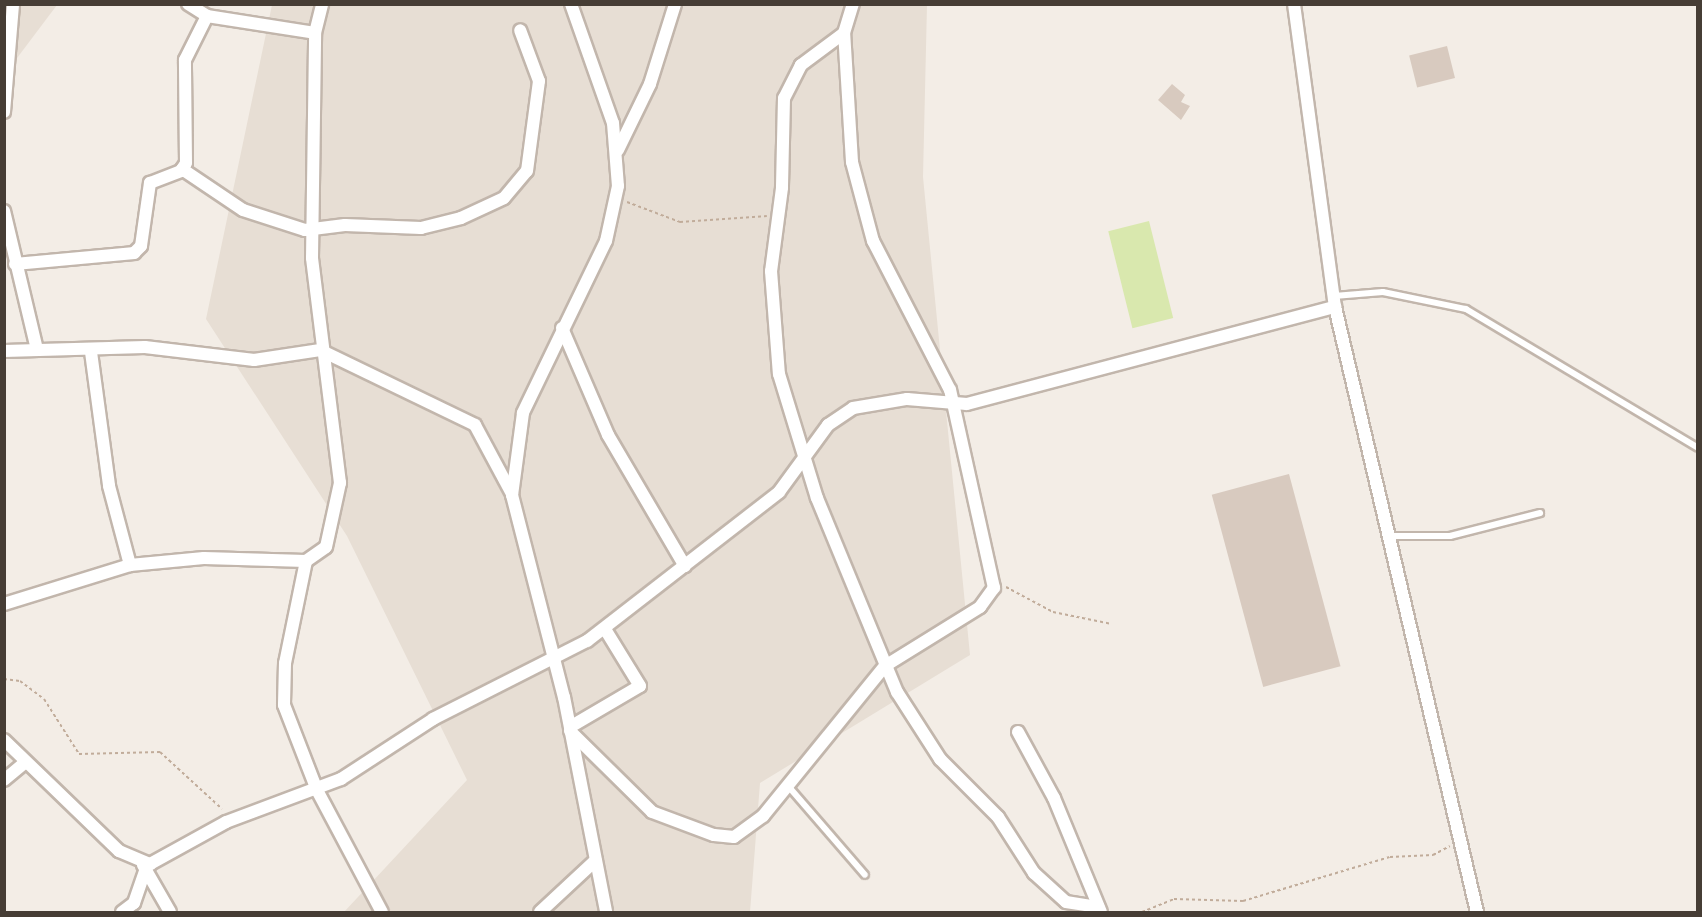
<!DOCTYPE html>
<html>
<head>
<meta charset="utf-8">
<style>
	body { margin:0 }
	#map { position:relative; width:1702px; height:917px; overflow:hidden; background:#f3ede6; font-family:Arial,sans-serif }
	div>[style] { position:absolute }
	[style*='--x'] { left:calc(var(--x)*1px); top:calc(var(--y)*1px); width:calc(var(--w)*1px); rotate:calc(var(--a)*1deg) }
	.residential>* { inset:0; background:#e7ded4 }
	.green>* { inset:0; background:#d9e8ae; transform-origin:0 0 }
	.building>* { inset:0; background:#d8cabf; transform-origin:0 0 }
	.path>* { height:2px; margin-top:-1px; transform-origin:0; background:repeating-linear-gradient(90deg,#c1ac9a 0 3px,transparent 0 6px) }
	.roads { filter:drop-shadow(2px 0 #c2b6ac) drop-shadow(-2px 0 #c2b6ac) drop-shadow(0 2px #c2b6ac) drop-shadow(0 -2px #c2b6ac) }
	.service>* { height:6px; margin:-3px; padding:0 3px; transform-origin:3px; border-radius:3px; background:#fff }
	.minor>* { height:12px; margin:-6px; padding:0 6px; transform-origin:6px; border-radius:6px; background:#fff }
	span { translate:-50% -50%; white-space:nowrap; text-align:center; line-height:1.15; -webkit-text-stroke:6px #fff; paint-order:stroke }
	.frame { position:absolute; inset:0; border:6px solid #463d35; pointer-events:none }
</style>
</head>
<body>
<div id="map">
	<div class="residential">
		<i style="clip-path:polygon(5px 5px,57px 5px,5px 74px)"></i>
		<i style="clip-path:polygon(272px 5px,927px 5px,923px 177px,970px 655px,760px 783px,750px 912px,344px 912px,467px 780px,347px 536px,206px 319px)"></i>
	</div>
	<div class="green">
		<i style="left:1149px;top:221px;width:100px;height:42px;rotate:76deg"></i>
	</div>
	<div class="building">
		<i style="left:1447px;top:46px;width:33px;height:39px;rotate:76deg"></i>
		<i style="clip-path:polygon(1172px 84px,1185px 95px,1181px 102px,1190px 106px,1181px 120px,1158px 100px)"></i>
		<i style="left:1289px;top:474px;width:199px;height:80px;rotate:75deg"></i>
	</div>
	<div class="path">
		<i style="--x:627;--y:202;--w:57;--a:20.7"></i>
		<i style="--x:680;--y:222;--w:87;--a:-3.9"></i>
		<i style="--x:1006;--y:587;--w:53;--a:28"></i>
		<i style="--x:1053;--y:612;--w:60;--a:11.5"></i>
		<i style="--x:4;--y:679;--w:16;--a:7"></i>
		<i style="--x:20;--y:681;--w:30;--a:37"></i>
		<i style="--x:44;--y:699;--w:65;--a:57.5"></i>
		<i style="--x:79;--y:754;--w:81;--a:-1.4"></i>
		<i style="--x:160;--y:752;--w:84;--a:42.6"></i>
		<i style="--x:1142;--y:912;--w:35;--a:-22"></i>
		<i style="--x:1174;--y:899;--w:69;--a:1.7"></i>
		<i style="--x:1243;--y:901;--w:153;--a:-16.7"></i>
		<i style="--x:1390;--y:857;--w:43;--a:-2.7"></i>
		<i style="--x:1433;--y:855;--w:19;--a:-28"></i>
	</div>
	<div class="roads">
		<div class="service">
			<i style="--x:1334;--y:296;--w:49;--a:-4.7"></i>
			<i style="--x:1383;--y:292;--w:85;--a:11.6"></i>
			<i style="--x:1466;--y:309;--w:270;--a:30.9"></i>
			<i style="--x:1387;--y:536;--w:63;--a:0"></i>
			<i style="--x:1450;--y:536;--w:93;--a:-14.3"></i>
			<i style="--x:789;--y:787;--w:116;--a:49.2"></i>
		</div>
		<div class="minor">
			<i style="--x:188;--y:4;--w:22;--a:32"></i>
			<i style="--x:207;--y:16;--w:109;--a:8.9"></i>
			<i style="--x:571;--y:4;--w:126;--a:70.6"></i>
			<i style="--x:613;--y:123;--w:63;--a:85.5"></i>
			<i style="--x:618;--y:186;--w:56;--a:102.3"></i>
			<i style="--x:606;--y:241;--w:191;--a:115.8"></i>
			<i style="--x:523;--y:413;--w:83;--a:97.6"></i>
			<i style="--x:512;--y:495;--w:209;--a:75.6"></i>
			<i style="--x:564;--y:697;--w:219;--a:78.9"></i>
			<i style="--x:1294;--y:4;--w:306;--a:82.3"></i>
			<i style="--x:1335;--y:307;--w:621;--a:76.79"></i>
			<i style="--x:844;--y:33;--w:54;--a:143.3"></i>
			<i style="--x:801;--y:65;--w:37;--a:117"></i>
			<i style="--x:784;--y:98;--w:90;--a:91.3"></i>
			<i style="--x:782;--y:188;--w:84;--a:97.5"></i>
			<i style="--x:771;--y:271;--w:103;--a:85.6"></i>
			<i style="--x:779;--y:374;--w:130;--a:73"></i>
			<i style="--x:817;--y:498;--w:210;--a:67.6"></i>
			<i style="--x:897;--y:692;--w:80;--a:57.3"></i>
			<i style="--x:940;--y:759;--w:82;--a:45"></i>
			<i style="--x:998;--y:817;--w:67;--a:57.3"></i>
			<i style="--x:1034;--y:873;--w:43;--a:42.2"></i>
			<i style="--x:1066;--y:902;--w:33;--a:9"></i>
			<i style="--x:4;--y:112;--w:108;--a:-85.2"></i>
			<i style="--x:618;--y:150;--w:73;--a:-64.1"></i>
			<i style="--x:650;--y:84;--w:84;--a:-72.6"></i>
			<i style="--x:182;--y:169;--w:73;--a:33.9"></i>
			<i style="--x:243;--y:210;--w:65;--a:17.9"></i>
			<i style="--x:305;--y:230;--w:40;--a:-7.1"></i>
			<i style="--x:345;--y:225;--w:76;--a:2.3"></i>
			<i style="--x:421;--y:228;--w:41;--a:-14"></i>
			<i style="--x:461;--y:218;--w:47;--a:-24.9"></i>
			<i style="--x:504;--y:198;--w:35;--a:-50"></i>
			<i style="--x:527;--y:171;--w:91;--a:-82.4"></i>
			<i style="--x:539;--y:81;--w:54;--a:-110.4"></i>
			<i style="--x:4;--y:211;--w:143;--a:76.6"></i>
			<i style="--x:15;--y:264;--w:120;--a:-5.3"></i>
			<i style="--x:134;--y:253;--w:10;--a:-45"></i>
			<i style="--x:141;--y:246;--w:64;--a:-81.9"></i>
			<i style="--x:150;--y:183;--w:33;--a:-21"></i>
			<i style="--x:181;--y:171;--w:9;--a:-58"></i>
			<i style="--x:186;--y:163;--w:103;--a:-90.6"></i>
			<i style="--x:185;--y:60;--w:49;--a:-63.4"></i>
			<i style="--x:562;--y:328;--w:116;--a:66.7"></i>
			<i style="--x:608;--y:435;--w:152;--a:59.6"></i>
			<i style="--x:4;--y:351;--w:141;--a:-1.6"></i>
			<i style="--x:145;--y:347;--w:110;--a:6.8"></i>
			<i style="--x:254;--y:360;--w:67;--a:-8.6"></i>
			<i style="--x:320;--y:350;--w:172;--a:25.8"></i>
			<i style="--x:475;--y:425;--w:78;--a:61.8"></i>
			<i style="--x:91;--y:352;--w:135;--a:82.3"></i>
			<i style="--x:109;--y:486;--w:82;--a:75.1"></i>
			<i style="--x:306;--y:561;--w:104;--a:101.6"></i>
			<i style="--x:285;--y:663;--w:42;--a:91.4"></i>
			<i style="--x:284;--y:705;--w:91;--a:68.8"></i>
			<i style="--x:317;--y:790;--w:138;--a:62"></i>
			<i style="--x:4;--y:604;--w:132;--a:-17.2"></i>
			<i style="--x:130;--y:565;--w:74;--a:-5.4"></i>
			<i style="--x:204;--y:558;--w:102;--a:1.7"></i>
			<i style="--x:306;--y:561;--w:24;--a:-35"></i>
			<i style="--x:326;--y:547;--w:66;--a:-77.7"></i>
			<i style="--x:340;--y:483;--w:227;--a:-97.1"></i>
			<i style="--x:312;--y:258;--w:225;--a:-89.2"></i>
			<i style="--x:315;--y:33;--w:30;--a:-76"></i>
			<i style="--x:570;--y:727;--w:81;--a:-30.4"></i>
			<i style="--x:640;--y:686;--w:67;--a:-121.6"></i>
			<i style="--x:570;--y:731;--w:115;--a:44.6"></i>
			<i style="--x:652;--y:812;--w:66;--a:20.4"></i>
			<i style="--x:714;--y:835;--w:20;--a:6"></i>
			<i style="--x:734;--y:837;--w:36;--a:-36"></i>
			<i style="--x:763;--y:816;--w:193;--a:-50.9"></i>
			<i style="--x:885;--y:666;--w:112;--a:-31.8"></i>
			<i style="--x:980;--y:607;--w:24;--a:-54"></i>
			<i style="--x:994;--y:588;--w:203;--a:-102.5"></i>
			<i style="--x:950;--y:390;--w:168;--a:-117.3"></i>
			<i style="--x:873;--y:241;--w:82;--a:-104.9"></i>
			<i style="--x:852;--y:162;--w:129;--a:-93.5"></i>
			<i style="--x:844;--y:33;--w:30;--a:-73"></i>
			<i style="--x:1018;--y:732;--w:75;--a:61.4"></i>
			<i style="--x:1054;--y:798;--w:123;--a:67.6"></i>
			<i style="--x:4;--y:740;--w:160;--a:44"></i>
			<i style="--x:119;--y:851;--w:34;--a:23"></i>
			<i style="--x:150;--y:864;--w:87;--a:-28.9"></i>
			<i style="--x:226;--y:822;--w:123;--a:-20.5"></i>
			<i style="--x:341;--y:779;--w:110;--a:-33.1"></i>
			<i style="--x:433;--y:719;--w:173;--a:-26.9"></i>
			<i style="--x:587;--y:641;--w:243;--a:-37.8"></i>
			<i style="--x:779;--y:492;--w:83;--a:-53.8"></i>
			<i style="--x:828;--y:425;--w:30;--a:-34"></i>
			<i style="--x:853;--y:408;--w:55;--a:-9.5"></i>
			<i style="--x:907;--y:399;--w:60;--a:4.8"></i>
			<i style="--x:967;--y:404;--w:381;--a:-14.8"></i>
			<i style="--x:4;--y:780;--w:26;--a:-40"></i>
			<i style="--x:143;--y:865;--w:54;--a:60.1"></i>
			<i style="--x:122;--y:912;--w:15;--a:-37"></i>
			<i style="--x:134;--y:903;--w:34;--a:-71"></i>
			<i style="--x:540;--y:912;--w:76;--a:-42.9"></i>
		</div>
	</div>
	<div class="frame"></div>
</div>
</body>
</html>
